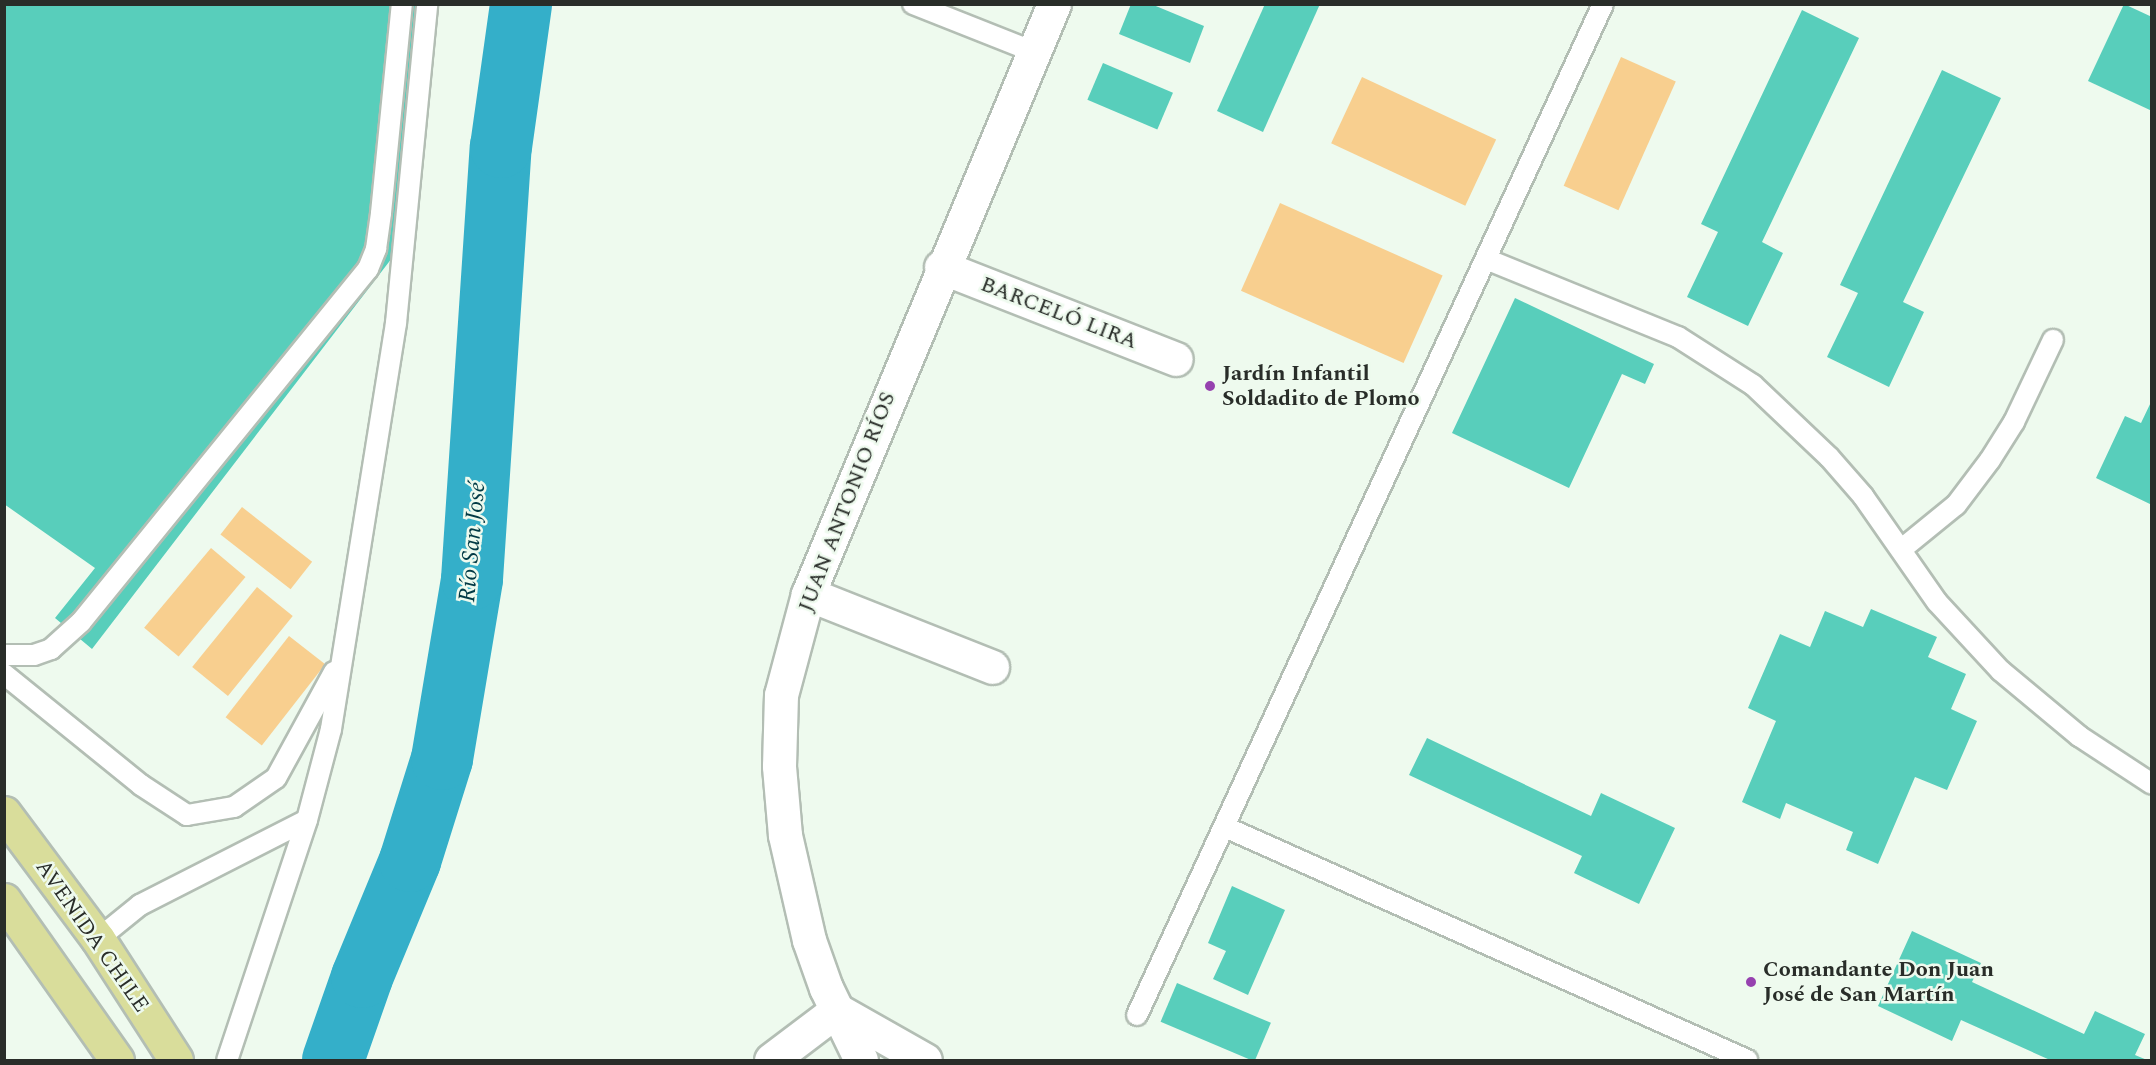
<!DOCTYPE html>
<html>
<head>
<meta charset="utf-8">
<style>
	body { margin:0 }
	#map { position:relative; width:2156px; height:1065px; overflow:hidden; background:#eefaee; font-family:Spectral,serif }
	div>[style] { position:absolute }
	[style*='--x'] { left:calc(var(--x)*1px); top:calc(var(--y)*1px); width:calc(var(--w)*1px); rotate:calc(var(--a)*1deg) }
	.green>* { inset:0; background:#f8cf8f; transform-origin:0 0 }
	.river>* { height:62px; margin:-31px; padding:0 31px; transform-origin:31px; border-radius:31px; background:#34afc9 }
	.building>* { inset:0; background:#58cebb; transform-origin:0 0 }
	.roads { filter:drop-shadow(2px 0 #b3beb4) drop-shadow(-2px 0 #b3beb4) drop-shadow(0 2px #b3beb4) drop-shadow(0 -2px #b3beb4) }
	.service>* { height:20px; margin:-10px; padding:0 10px; transform-origin:10px; border-radius:10px; background:#fff }
	.minor>* { height:33px; margin:-16.5px; padding:0 16.5px; transform-origin:16.5px; border-radius:16.5px; background:#fff }
	.secondary>* { height:33px; margin:-16.5px; padding:0 16.5px; transform-origin:16.5px; border-radius:16.5px; background:#fff }
	.primary>* { height:33px; margin:-16.5px; padding:0 16.5px; transform-origin:16.5px; border-radius:16.5px; background:#d9dd9b }
	.dots>* { width:16px; height:16px; translate:-50% -50%; box-sizing:border-box; border:3px solid #eefaee; border-radius:50% }
	span { translate:-50% -50%; white-space:nowrap; text-align:center; line-height:1.15; -webkit-text-stroke:5px #eefaee; paint-order:stroke }
	.street-label { font-size:22px; color:#292d29 }
	.poi-label { font-size:22px; color:#292d29; font-weight:700 }
	.left { translate:0 -50%; text-align:left }
	.water-label { font-size:24px; color:#023a45; font-style:italic }
	.frame { position:absolute; inset:0; border:6px solid #292d29; pointer-events:none }
</style>
</head>
<body>
<div id="map">
	<div class="green">
		<i style="left:1621px;top:57px;width:60px;height:141px;rotate:24deg"></i>
		<i style="left:1362px;top:77px;width:148px;height:73px;rotate:25deg"></i>
		<i style="left:1280px;top:203px;width:178px;height:96px;rotate:24deg"></i>
		<i style="left:242px;top:507px;width:89px;height:35px;rotate:38deg"></i>
		<i style="left:211px;top:548px;width:45px;height:104px;rotate:40deg"></i>
		<i style="left:257px;top:587px;width:46px;height:103px;rotate:39deg"></i>
		<i style="left:289px;top:636px;width:46px;height:103px;rotate:38deg"></i>
	</div>
	<div class="river">
		<i style="--x:333;--y:1060;--w:88;--a:-70.7"></i>
		<i style="--x:362;--y:977;--w:126;--a:-67.5"></i>
		<i style="--x:410;--y:861;--w:107;--a:-72.6"></i>
		<i style="--x:442;--y:759;--w:182;--a:-80.5"></i>
		<i style="--x:472;--y:579;--w:433;--a:-86.2"></i>
		<i style="--x:501;--y:147;--w:144;--a:-82"></i>
	</div>
	<div class="building">
		<i style="clip-path:polygon(4px 4px,417px 4px,392px 258px,92px 649px,55px 618px,95px 568px,4px 504px)"></i>
		<i style="clip-path:polygon(1131px 4px,1151px 4px,1204px 26px,1190px 63px,1119px 34px)"></i>
		<i style="clip-path:polygon(1265px 4px,1320px 4px,1263px 132px,1217px 111px)"></i>
		<i style="clip-path:polygon(2124px 4px,2152px 17px,2152px 111px,2088px 81px)"></i>
		<i style="clip-path:polygon(1802px 10px,1859px 38px,1762px 242px,1783px 253px,1748px 326px,1687px 297px,1718px 232px,1701px 224px)"></i>
		<i style="left:1103px;top:63px;width:76px;height:40px;rotate:23deg"></i>
		<i style="clip-path:polygon(1942px 70px,2001px 98px,1903px 302px,1924px 312px,1889px 387px,1827px 357px,1858px 293px,1840px 285px)"></i>
		<i style="clip-path:polygon(1515px 298px,1654px 364px,1645px 384px,1622px 374px,1569px 488px,1452px 433px)"></i>
		<i style="clip-path:polygon(2152px 400px,2152px 505px,2096px 478px,2125px 416px,2141px 423px)"></i>
		<i style="clip-path:polygon(1871px 609px,1937px 637px,1928px 657px,1966px 674px,1951px 709px,1977px 721px,1947px 790px,1915px 777px,1878px 864px,1846px 850px,1853px 832px,1786px 803px,1780px 819px,1742px 802px,1776px 721px,1748px 708px,1780px 634px,1810px 647px,1825px 611px,1863px 627px)"></i>
		<i style="clip-path:polygon(1427px 738px,1591px 816px,1601px 793px,1675px 828px,1639px 904px,1574px 873px,1582px 856px,1409px 775px)"></i>
		<i style="clip-path:polygon(1232px 886px,1285px 910px,1248px 995px,1213px 979px,1226px 951px,1208px 943px)"></i>
		<i style="clip-path:polygon(1912px 931px,1981px 963px,1972px 982px,2084px 1034px,2095px 1011px,2145px 1034px,2135px 1055px,2147px 1060px,2050px 1060px,1961px 1020px,1952px 1041px,1878px 1006px)"></i>
		<i style="left:1177px;top:983px;width:102px;height:42px;rotate:23deg"></i>
	</div>
	<div class="roads">
		<div class="service">
			<i style="--x:913;--y:4;--w:130;--a:21.6"></i>
			<i style="--x:1486;--y:259;--w:207;--a:22.1"></i>
			<i style="--x:1678;--y:337;--w:89;--a:32.6"></i>
			<i style="--x:1753;--y:385;--w:105;--a:43.5"></i>
			<i style="--x:1829;--y:457;--w:52;--a:48.9"></i>
			<i style="--x:1863;--y:496;--w:129;--a:55.1"></i>
			<i style="--x:1937;--y:602;--w:94;--a:47.2"></i>
			<i style="--x:2001;--y:671;--w:102;--a:39.8"></i>
			<i style="--x:2079;--y:736;--w:87;--a:33.3"></i>
			<i style="--x:1903;--y:548;--w:68;--a:-39.1"></i>
			<i style="--x:1956;--y:505;--w:56;--a:-52.9"></i>
			<i style="--x:1990;--y:460;--w:45;--a:-57.7"></i>
			<i style="--x:2014;--y:422;--w:91;--a:-64.6"></i>
			<i style="--x:4;--y:655;--w:30;--a:0"></i>
			<i style="--x:34;--y:655;--w:18;--a:-19"></i>
			<i style="--x:51;--y:649;--w:40;--a:-42"></i>
			<i style="--x:81;--y:622;--w:455;--a:-50.9"></i>
			<i style="--x:368;--y:269;--w:22;--a:-68"></i>
			<i style="--x:376;--y:249;--w:36;--a:-82"></i>
			<i style="--x:381;--y:213;--w:210;--a:-84.3"></i>
			<i style="--x:4;--y:674;--w:176;--a:39"></i>
			<i style="--x:141;--y:785;--w:55;--a:33.1"></i>
			<i style="--x:187;--y:815;--w:48;--a:-9.7"></i>
			<i style="--x:234;--y:807;--w:51;--a:-34.6"></i>
			<i style="--x:276;--y:778;--w:121;--a:-61.3"></i>
			<i style="--x:307;--y:820;--w:94;--a:-75.2"></i>
			<i style="--x:331;--y:729;--w:411;--a:-80.9"></i>
			<i style="--x:396;--y:323;--w:321;--a:-84.4"></i>
			<i style="--x:1225;--y:827;--w:572;--a:24.05"></i>
			<i style="--x:98;--y:939;--w:54;--a:-39"></i>
			<i style="--x:140;--y:905;--w:187;--a:-27"></i>
			<i style="--x:307;--y:820;--w:253;--a:108.4"></i>
			<i style="--x:1137;--y:1015;--w:1113;--a:-65.25"></i>
		</div>
		<div class="minor">
			<i style="--x:941;--y:267;--w:252;--a:21.4"></i>
			<i style="--x:808;--y:594;--w:198;--a:21.6"></i>
		</div>
		<div class="secondary">
			<i style="--x:837;--y:1010;--w:101;--a:29.6"></i>
			<i style="--x:771;--y:1060;--w:83;--a:-37.1"></i>
			<i style="--x:861;--y:1060;--w:80;--a:-115.9"></i>
			<i style="--x:826;--y:988;--w:51;--a:-109.5"></i>
			<i style="--x:809;--y:940;--w:108;--a:-102.9"></i>
			<i style="--x:785;--y:835;--w:69;--a:-95"></i>
			<i style="--x:779;--y:766;--w:71;--a:-88.4"></i>
			<i style="--x:781;--y:695;--w:105;--a:-75"></i>
			<i style="--x:808;--y:594;--w:639;--a:-67.37"></i>
		</div>
		<div class="primary">
			<i style="--x:4;--y:813;--w:157;--a:53.3"></i>
			<i style="--x:98;--y:939;--w:144;--a:57.2"></i>
			<i style="--x:4;--y:900;--w:196;--a:54.8"></i>
		</div>
	</div>
	<div class="dots">
		<i style="left:1210px;top:386px;background:#9641af"></i>
		<i style="left:1751px;top:982px;background:#9641af"></i>
	</div>
	<div class="street-label">
		<span style="left:1059px;top:313px;rotate:21deg">BARCELÓ LIRA</span>
		<span style="left:847px;top:502px;rotate:-69deg">JUAN ANTONIO RÍOS</span>
		<span style="left:92px;top:936px;rotate:55deg">AVENIDA CHILE</span>
	</div>
	<div class="poi-label">
		<span class="left" style="left:1222px;top:386px">Jardín Infantil<br>Soldadito de Plomo</span>
		<span class="left" style="left:1763px;top:982px">Comandante Don Juan<br>José de San Martín</span>
	</div>
	<div class="water-label">
		<span style="left:473px;top:542px;rotate:-85deg">Río San José</span>
	</div>
	<div class="frame"></div>
</div>
</body>
</html>
